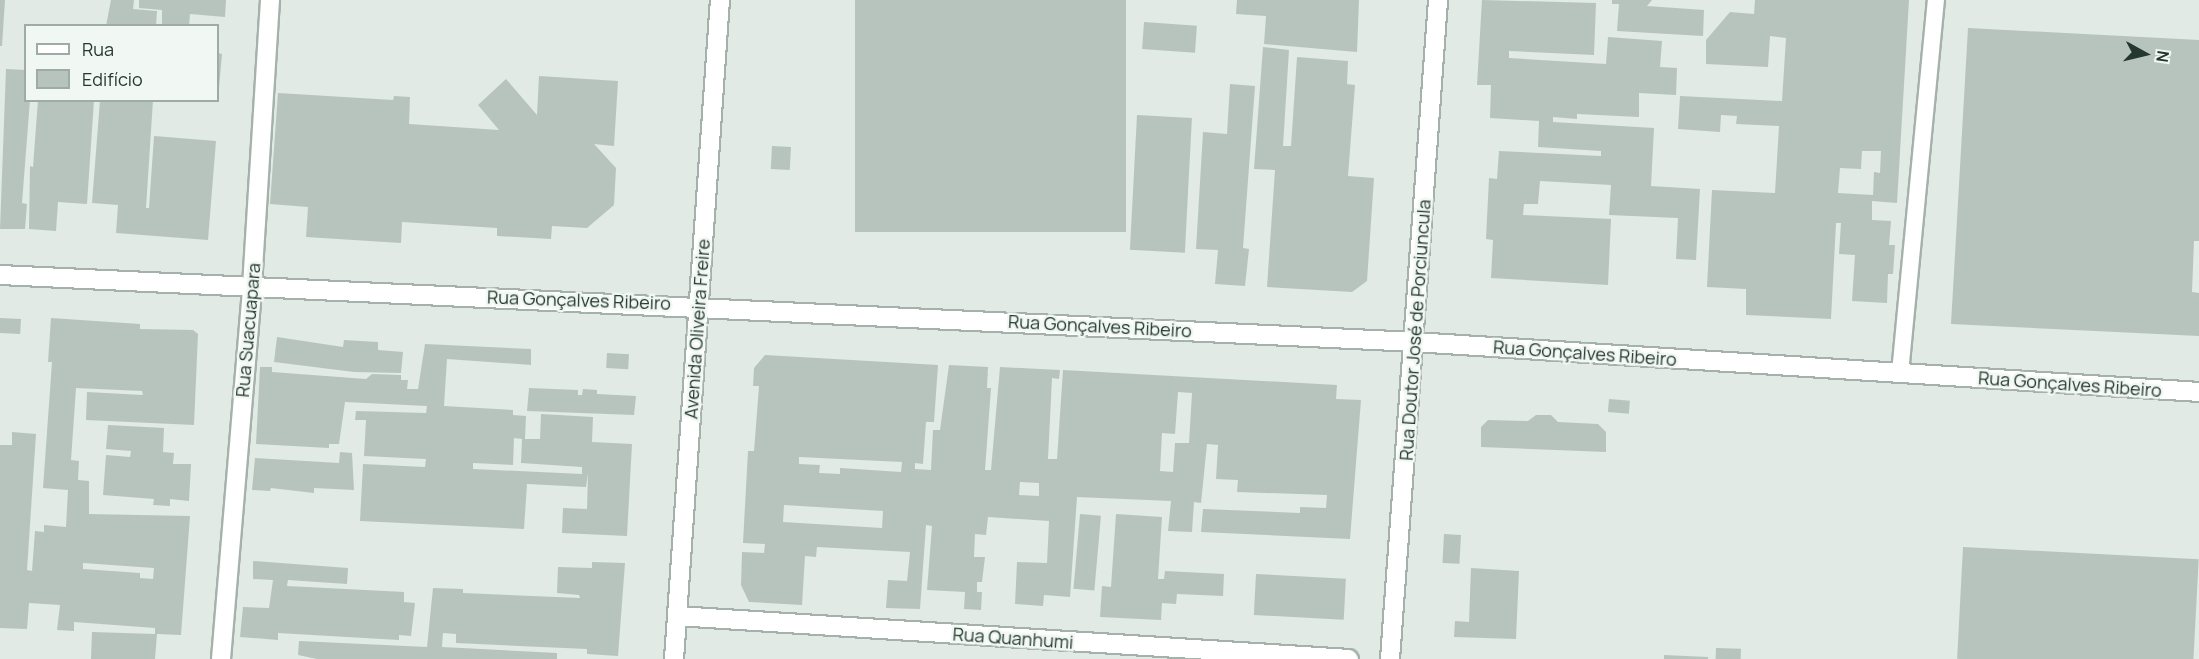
<!DOCTYPE html>
<html>
<head>
<meta charset="utf-8">
<style>
	body { margin:0 }
	#map { position:relative; width:2199px; height:659px; overflow:hidden; background:#e1eae5; font-family:Manrope,sans-serif }
	div>[style] { position:absolute }
	[style*='--x'] { left:calc(var(--x)*1px); top:calc(var(--y)*1px); width:calc(var(--w)*1px); rotate:calc(var(--a)*1deg) }
	.building>* { inset:0; background:#b7c4be; transform-origin:0 0 }
	.roads { filter:drop-shadow(2px 0 #a5b1ab) drop-shadow(-2px 0 #a5b1ab) drop-shadow(0 2px #a5b1ab) drop-shadow(0 -2px #a5b1ab) }
	.service>* { height:16px; margin:-8px; padding:0 8px; transform-origin:8px; border-radius:8px; background:#fff }
	.minor>* { height:18px; margin:-9px; padding:0 9px; transform-origin:9px; border-radius:9px; background:#fff }
	.tertiary>* { height:18px; margin:-9px; padding:0 9px; transform-origin:9px; border-radius:9px; background:#fff }
	span { translate:-50% -50%; white-space:nowrap; text-align:center; line-height:1.15; -webkit-text-stroke:5px #f1f7f3; paint-order:stroke }
	.street-label { font-size:18px; color:#243830 }
	.legend { position:absolute; left:24px; top:24px; width:195px; height:78px; box-sizing:border-box; background:#f1f7f3; border:2px solid #9faba5; margin:0; padding:8px 10px; list-style:none; font-size:18px; color:#243830 }
	.legend li { display:flex; align-items:center; gap:12px; height:30px }
	.legend b { width:30px; border:2px solid #9faba5 }
	.north { position:absolute; left:2115px; top:24px; width:60px; height:60px; -webkit-text-stroke:4px #f1f7f3; paint-order:stroke; rotate:98deg; font-size:16px; font-weight:700; line-height:24px; text-align:center; color:#243830 }
	.north::after { content:''; display:block; margin:auto; width:21px; height:27px; background:#243830; clip-path:polygon(50% 0,100% 100%,50% 72%,0 100%) }
</style>
</head>
<body>
<div id="map">
	<div class="building">
		<i style="clip-path:polygon(0 0,5px 0,2px 46px,0 46px)"></i>
		<i style="clip-path:polygon(111px 0,134px 0,133px 9px,157px 11px,156px 26px,106px 26px)"></i>
		<i style="clip-path:polygon(139px 0,226px 0,225px 17px,190px 14px,189px 26px,162px 26px,162px 10px,139px 8px)"></i>
		<i style="left:855px;top:0;width:271px;height:232px"></i>
		<i style="clip-path:polygon(1237px 0,1359px 0,1357px 52px,1264px 44px,1266px 16px,1236px 14px)"></i>
		<i style="clip-path:polygon(1482px 0,1596px 3px,1594px 55px,1509px 51px,1509px 58px,1606px 64px,1608px 37px,1662px 41px,1660px 67px,1677px 68px,1676px 95px,1639px 93px,1639px 117px,1577px 114px,1577px 119px,1553px 117px,1553px 122px,1654px 128px,1651px 186px,1700px 189px,1696px 260px,1676px 259px,1678px 218px,1609px 215px,1611px 185px,1540px 181px,1538px 204px,1524px 204px,1523px 215px,1611px 219px,1608px 285px,1491px 278px,1493px 240px,1486px 239px,1489px 178px,1497px 179px,1499px 151px,1601px 156px,1601px 151px,1538px 147px,1539px 121px,1490px 118px,1491px 85px,1477px 85px)"></i>
		<i style="clip-path:polygon(1612px 0,1652px 0,1647px 6px,1704px 10px,1703px 36px,1617px 31px,1619px 4px,1612px 4px)"></i>
		<i style="clip-path:polygon(evenodd,1755px 0,1909px 0,1897px 203px,1872px 201px,1872px 220px,1891px 221px,1889px 245px,1895px 245px,1893px 274px,1888px 274px,1887px 303px,1852px 301px,1855px 255px,1839px 254px,1841px 223px,1836px 223px,1831px 319px,1746px 315px,1746px 289px,1707px 287px,1712px 190px,1775px 193px,1779px 126px,1736px 124px,1737px 116px,1721px 115px,1720px 132px,1678px 129px,1680px 96px,1782px 101px,1786px 38px,1770px 36px,1768px 67px,1706px 64px,1706px 40px,1730px 12px,1754px 14px,1755px 0,1862px 151px,1881px 151px,1880px 173px,1874px 172px,1873px 195px,1838px 193px,1840px 168px,1861px 169px,1862px 151px)"></i>
		<i style="left:1144px;top:22px;width:53px;height:27px;rotate:4deg"></i>
		<i style="clip-path:polygon(1968px 28px,2199px 40px,2199px 241px,2194px 241px,2192px 292px,2199px 293px,2199px 336px,1951px 324px)"></i>
		<i style="clip-path:polygon(1263px 47px,1289px 50px,1283px 146px,1291px 146px,1297px 57px,1348px 61px,1347px 84px,1355px 85px,1348px 176px,1374px 178px,1367px 281px,1352px 292px,1267px 287px,1275px 170px,1254px 169px)"></i>
		<i style="clip-path:polygon(218px 53px,222px 54px,219px 88px,218px 88px)"></i>
		<i style="clip-path:polygon(6px 69px,26px 70px,26px 100px,30px 100px,22px 203px,27px 204px,25px 229px,0 229px)"></i>
		<i style="clip-path:polygon(539px 76px,618px 81px,614px 146px,594px 144px,616px 168px,614px 205px,587px 228px,552px 226px,551px 239px,497px 236px,497px 228px,402px 222px,401px 243px,306px 237px,308px 207px,270px 204px,278px 93px,393px 100px,394px 96px,410px 97px,409px 124px,499px 130px,478px 105px,506px 79px,537px 115px)"></i>
		<i style="clip-path:polygon(1230px 84px,1255px 86px,1243px 248px,1249px 249px,1245px 286px,1215px 284px,1218px 250px,1196px 249px,1203px 132px,1227px 134px)"></i>
		<i style="clip-path:polygon(38px 100px,94px 100px,87px 204px,58px 202px,56px 231px,29px 229px,30px 166px,33px 167px)"></i>
		<i style="clip-path:polygon(100px 100px,153px 100px,146px 208px,149px 208px,154px 136px,216px 141px,208px 240px,116px 233px,118px 205px,92px 203px)"></i>
		<i style="left:1137px;top:115px;width:55px;height:135px;rotate:3deg"></i>
		<i style="left:772px;top:146px;width:19px;height:23px;rotate:3deg"></i>
		<i style="left:0;top:318px;width:21px;height:15px;rotate:3deg"></i>
		<i style="clip-path:polygon(evenodd,51px 318px,140px 324px,140px 329px,193px 330px,198px 334px,194px 425px,86px 420px,87px 392px,143px 395px,142px 391px,76px 388px,71px 460px,79px 461px,78px 480px,89px 481px,89px 514px,190px 516px,181px 635px,157px 634px,155px 659px,91px 659px,92px 632px,155px 634px,155px 628px,74px 622px,74px 631px,57px 630px,60px 605px,29px 603px,27px 629px,0 628px,0 445px,12px 445px,12px 432px,36px 434px,27px 570px,32px 571px,35px 531px,44px 532px,44px 525px,66px 527px,68px 490px,43px 488px,52px 362px,48px 362px,51px 318px,83px 563px,154px 568px,153px 579px,140px 578px,140px 573px,83px 569px,83px 563px)"></i>
		<i style="clip-path:polygon(277px 337px,343px 347px,344px 340px,378px 342px,378px 350px,403px 352px,401px 373px,354px 372px,274px 362px)"></i>
		<i style="clip-path:polygon(evenodd,425px 344px,531px 349px,531px 365px,447px 359px,444px 406px,513px 410px,513px 415px,526px 416px,525px 439px,540px 439px,541px 414px,593px 417px,592px 442px,632px 444px,627px 536px,562px 533px,563px 508px,587px 509px,588px 473px,586px 487px,527px 484px,524px 529px,360px 521px,363px 464px,425px 467px,426px 459px,364px 456px,366px 420px,355px 420px,356px 411px,426px 413px,427px 406px,345px 402px,339px 444px,329px 444px,329px 448px,256px 444px,260px 367px,272px 367px,272px 372px,366px 379px,372px 374px,401px 375px,401px 380px,408px 380px,407px 389px,418px 389px,425px 344px,514px 438px,522px 439px,521px 463px,582px 467px,582px 474px,473px 469px,473px 463px,513px 465px,514px 438px)"></i>
		<i style="left:607px;top:353px;width:22px;height:15px;rotate:3deg"></i>
		<i style="clip-path:polygon(evenodd,765px 355px,938px 365px,934px 422px,926px 422px,923px 464px,915px 463px,915px 469px,931px 470px,933px 430px,940px 430px,949px 365px,988px 367px,987px 388px,991px 388px,985px 470px,991px 470px,1000px 367px,1060px 370px,1059px 379px,1052px 378px,1048px 459px,1057px 459px,1063px 370px,1337px 385px,1336px 399px,1361px 400px,1350px 539px,1201px 532px,1203px 509px,1300px 513px,1300px 507px,1326px 508px,1327px 495px,1237px 492px,1238px 480px,1216px 479px,1218px 445px,1207px 444px,1201px 503px,1194px 502px,1192px 532px,1168px 531px,1171px 501px,1077px 497px,1070px 597px,1044px 595px,1043px 606px,1015px 604px,1017px 562px,1047px 563px,1049px 521px,988px 517px,986px 535px,975px 534px,974px 557px,985px 557px,982px 582px,977px 582px,977px 592px,982px 592px,981px 610px,964px 609px,965px 592px,927px 590px,932px 526px,926px 525px,920px 609px,886px 608px,888px 580px,907px 581px,910px 552px,817px 547px,816px 557px,805px 556px,802px 605px,749px 602px,741px 585px,742px 552px,764px 553px,765px 544px,743px 543px,748px 451px,754px 451px,759px 386px,753px 386px,754px 368px,765px 355px,1178px 392px,1192px 393px,1189px 443px,1175px 443px,1173px 472px,1160px 471px,1162px 433px,1175px 434px,1178px 392px,765px 355px,799px 457px,902px 462px,901px 472px,840px 468px,840px 474px,819px 473px,820px 465px,799px 464px,799px 457px,765px 355px,1020px 482px,1039px 483px,1039px 496px,1019px 495px,1020px 482px,765px 355px,784px 505px,883px 511px,882px 528px,783px 522px,784px 505px)"></i>
		<i style="clip-path:polygon(529px 388px,578px 390px,578px 395px,582px 395px,583px 389px,597px 390px,597px 394px,636px 396px,634px 415px,527px 411px)"></i>
		<i style="left:1609px;top:399px;width:21px;height:13px;rotate:5deg"></i>
		<i style="clip-path:polygon(1536px 415px,1551px 415px,1558px 422px,1598px 424px,1606px 432px,1606px 452px,1481px 447px,1481px 427px,1488px 420px,1528px 421px)"></i>
		<i style="clip-path:polygon(108px 425px,164px 428px,163px 452px,174px 453px,173px 464px,191px 464px,189px 501px,170px 499px,170px 506px,153px 505px,154px 499px,103px 495px,106px 455px,130px 457px,131px 451px,106px 449px)"></i>
		<i style="clip-path:polygon(340px 452px,352px 453px,354px 490px,314px 488px,314px 493px,271px 488px,270px 491px,252px 490px,255px 458px,339px 463px)"></i>
		<i style="left:1080px;top:514px;width:21px;height:75px;rotate:5deg"></i>
		<i style="clip-path:polygon(1116px 514px,1162px 517px,1158px 579px,1164px 579px,1165px 571px,1224px 574px,1223px 596px,1177px 594px,1176px 604px,1162px 603px,1161px 620px,1100px 617px,1102px 586px,1111px 587px)"></i>
		<i style="left:1444px;top:534px;width:17px;height:29px;rotate:3deg"></i>
		<i style="left:1963px;top:547px;width:236px;height:112px;rotate:3deg"></i>
		<i style="clip-path:polygon(253px 561px,348px 568px,347px 584px,288px 580px,287px 586px,404px 592px,404px 602px,415px 603px,411px 636px,399px 635px,399px 640px,278px 633px,278px 640px,240px 637px,243px 607px,269px 608px,273px 580px,253px 579px)"></i>
		<i style="clip-path:polygon(592px 562px,625px 563px,618px 656px,587px 654px,587px 649px,456px 643px,456px 634px,443px 633px,442px 647px,557px 653px,557px 659px,317px 659px,298px 655px,299px 641px,427px 647px,433px 588px,463px 589px,463px 593px,580px 598px,579px 595px,557px 593px,558px 567px,592px 568px)"></i>
		<i style="clip-path:polygon(1471px 568px,1519px 571px,1516px 639px,1454px 637px,1455px 621px,1469px 622px)"></i>
		<i style="left:1256px;top:574px;width:90px;height:41px;rotate:3deg"></i>
		<i style="left:1716px;top:648px;width:25px;height:11px;rotate:2deg"></i>
		<i style="clip-path:polygon(1664px 655px,1708px 657px,1708px 659px,1664px 659px)"></i>
	</div>
	<div class="roads">
		<div class="service">
			<i style="--x:1900;--y:373;--w:375;--a:-84.5"></i>
		</div>
		<div class="minor">
			<i style="--x:0;--y:275;--w:1416;--a:2.71"></i>
			<i style="--x:1414;--y:342;--w:787;--a:3.64"></i>
			<i style="--x:677;--y:616;--w:673;--a:3.66"></i>
			<i style="--x:221;--y:659;--w:374;--a:-85.2"></i>
			<i style="--x:252;--y:286;--w:287;--a:-86.4"></i>
			<i style="--x:1390;--y:659;--w:661;--a:-85.83"></i>
		</div>
		<div class="tertiary">
			<i style="--x:674;--y:659;--w:661;--a:-86.01"></i>
		</div>
	</div>
	<div class="street-label">
		<span style="left:579px;top:300px;rotate:2deg">Rua Gonçalves Ribeiro</span>
		<span style="left:1100px;top:326px;rotate:3deg">Rua Gonçalves Ribeiro</span>
		<span style="left:697px;top:329px;rotate:-86deg">Avenida Oliveira Freire</span>
		<span style="left:248px;top:330px;rotate:-85deg">Rua Suacuapara</span>
		<span style="left:1415px;top:330px;rotate:-86deg">Rua Doutor José de Porciuncula</span>
		<span style="left:1585px;top:353px;rotate:4deg">Rua Gonçalves Ribeiro</span>
		<span style="left:2070px;top:384px;rotate:4deg">Rua Gonçalves Ribeiro</span>
		<span style="left:1013px;top:638px;rotate:4deg">Rua Quanhumi</span>
	</div>
	<ul class="legend">
	<li><b style="height:8px;background:#fff"></b>Rua</li>
	<li><b style="height:16px;background:#b7c4be"></b>Edifício</li>
	</ul>
	<div class="north">N</div>
</div>
</body>
</html>
